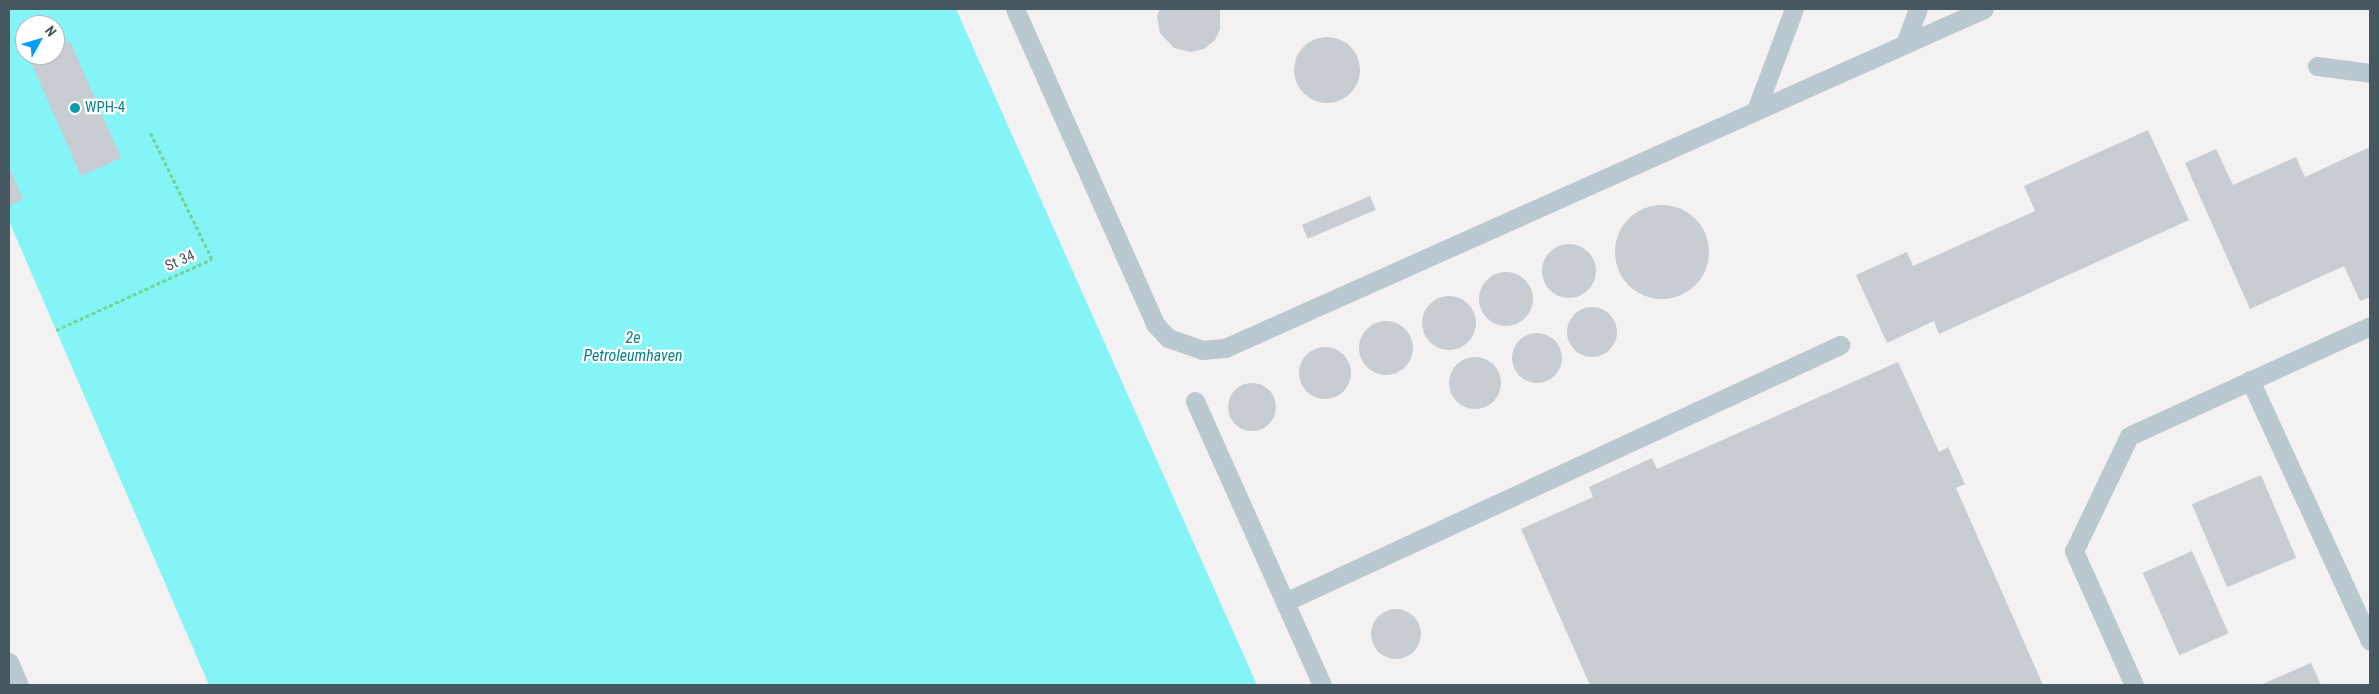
<!DOCTYPE html>
<html>
<head>
<meta charset="utf-8">
<style>
	body { margin:0 }
	#map { position:relative; width:2379px; height:694px; overflow:hidden; background:#f3f1f1; font-family:"Roboto Condensed",sans-serif }
	div>[style] { position:absolute }
	[style*='--x'] { left:calc(var(--x)*1px); top:calc(var(--y)*1px); width:calc(var(--w)*1px); rotate:calc(var(--a)*1deg) }
	.water>* { inset:0; background:#84f4f6 }
	.building>* { inset:0; background:#c7cdd2; transform-origin:0 0 }
	.round { border-radius:50% }
	.path>* { height:3px; margin-top:-1.5px; transform-origin:0; background:repeating-linear-gradient(90deg,#6fd790 0 4px,transparent 0 6.5px) }
	.lane>* { height:19px; margin:-9.5px; padding:0 9.5px; transform-origin:9.5px; border-radius:9.5px; background:#bac9cf }
	.dots>* { width:14px; height:14px; translate:-50% -50%; box-sizing:border-box; border:2px solid #fff; border-radius:50% }
	span { translate:-50% -50%; white-space:nowrap; text-align:center; line-height:1.15; -webkit-text-stroke:4.5px #fff; paint-order:stroke }
	.culture-label { font-size:15px; color:#0d838f }
	.left { translate:0 -50%; text-align:left }
	.street-label { font-size:15px; color:#465961 }
	.water-label { font-size:16px; color:#058487; font-style:italic }
	.frame { position:absolute; inset:0; border:10px solid #465961; pointer-events:none }
	.north { position:absolute; left:15px; top:15px; width:50px; height:50px; box-sizing:border-box; background:#fff; border:1px solid #b5bdc0; border-radius:50%; rotate:51deg; font-size:14px; font-weight:700; line-height:20px; text-align:center; color:#465961 }
	.north::after { content:''; display:block; margin:auto; width:18px; height:22px; background:#049dfa; clip-path:polygon(50% 0,100% 100%,50% 72%,0 100%) }
</style>
</head>
<body>
<div id="map">
	<div class="water">
		<i style="clip-path:polygon(evenodd,9px 9px,956px 9px,1257px 685px,209px 685px,9px 221px,9px 9px,25px 25px,55px 25px,55px 55px,25px 55px,25px 25px)"></i>
	</div>
	<div class="building">
		<i style="clip-path:polygon(1160px 9px,1220px 9px,1220px 29px,1215px 40px,1204px 49px,1191px 52px,1174px 48px,1160px 33px,1157px 16px)"></i>
		<i class="round" style="left:1294px;top:37px;width:66px;height:66px"></i>
		<i style="clip-path:polygon(70px 41px,121px 158px,81px 176px,29px 58px,55px 55px,55px 47px)"></i>
		<i style="clip-path:polygon(2148px 130px,2189px 220px,1939px 334px,1934px 321px,1887px 343px,1856px 275px,1907px 252px,1913px 266px,2035px 211px,2024px 186px)"></i>
		<i style="clip-path:polygon(2370px 147px,2370px 297px,2360px 301px,2344px 266px,2250px 309px,2185px 163px,2216px 149px,2233px 185px,2296px 157px,2305px 177px)"></i>
		<i style="clip-path:polygon(9px 167px,23px 199px,9px 206px)"></i>
		<i style="left:1370px;top:196px;width:15px;height:74px;rotate:67deg"></i>
		<i class="round" style="left:1615px;top:205px;width:94px;height:94px"></i>
		<i class="round" style="left:1542px;top:244px;width:54px;height:54px"></i>
		<i class="round" style="left:1479px;top:272px;width:54px;height:54px"></i>
		<i class="round" style="left:1422px;top:296px;width:54px;height:54px"></i>
		<i class="round" style="left:1567px;top:307px;width:50px;height:50px"></i>
		<i class="round" style="left:1359px;top:321px;width:54px;height:54px"></i>
		<i class="round" style="left:1512px;top:333px;width:50px;height:50px"></i>
		<i class="round" style="left:1299px;top:347px;width:52px;height:52px"></i>
		<i class="round" style="left:1449px;top:357px;width:52px;height:52px"></i>
		<i style="clip-path:polygon(1898px 362px,1939px 452px,1948px 447px,1965px 484px,1956px 488px,2043px 685px,1590px 685px,1521px 529px,1593px 497px,1589px 487px,1652px 458px,1657px 469px)"></i>
		<i class="round" style="left:1228px;top:383px;width:48px;height:48px"></i>
		<i style="left:2261px;top:475px;width:90px;height:75px;rotate:67deg"></i>
		<i style="left:2192px;top:551px;width:90px;height:54px;rotate:66deg"></i>
		<i class="round" style="left:1371px;top:609px;width:50px;height:50px"></i>
		<i style="clip-path:polygon(2311px 663px,2321px 685px,2260px 685px)"></i>
	</div>
	<div class="path">
		<i style="--x:56;--y:330;--w:171;--a:-24.5"></i>
		<i style="--x:212;--y:259;--w:141;--a:-116"></i>
	</div>
	<div class="lane">
		<i style="--x:1015;--y:9;--w:345;--a:66"></i>
		<i style="--x:1155;--y:324;--w:19;--a:47"></i>
		<i style="--x:1168;--y:338;--w:36;--a:19"></i>
		<i style="--x:1202;--y:350;--w:23;--a:-5"></i>
		<i style="--x:1225;--y:348;--w:831;--a:-24.07"></i>
		<i style="--x:1905;--y:44;--w:37;--a:-70"></i>
		<i style="--x:2317;--y:66;--w:53;--a:7.5"></i>
		<i style="--x:1756;--y:110;--w:108;--a:-69.4"></i>
		<i style="--x:2250;--y:380;--w:287;--a:65.3"></i>
		<i style="--x:1195;--y:401;--w:311;--a:65.9"></i>
		<i style="--x:1285;--y:602;--w:612;--a:-24.85"></i>
		<i style="--x:9;--y:662;--w:25;--a:67"></i>
		<i style="--x:2134;--y:685;--w:147;--a:-114.1"></i>
		<i style="--x:2074;--y:551;--w:127;--a:-64.4"></i>
		<i style="--x:2129;--y:436;--w:265;--a:-24.5"></i>
	</div>
	<div class="dots">
		<i style="left:75px;top:108px;background:#0f9aa8"></i>
	</div>
	<div class="culture-label">
		<span class="left" style="left:85px;top:108px">WPH-4</span>
	</div>
	<div class="street-label">
		<span style="left:180px;top:261px;rotate:-24deg">St 34</span>
	</div>
	<div class="water-label">
		<span style="left:633px;top:347px">2e<br>Petroleumhaven</span>
	</div>
	<div class="frame"></div>
	<div class="north">N</div>
</div>
</body>
</html>
